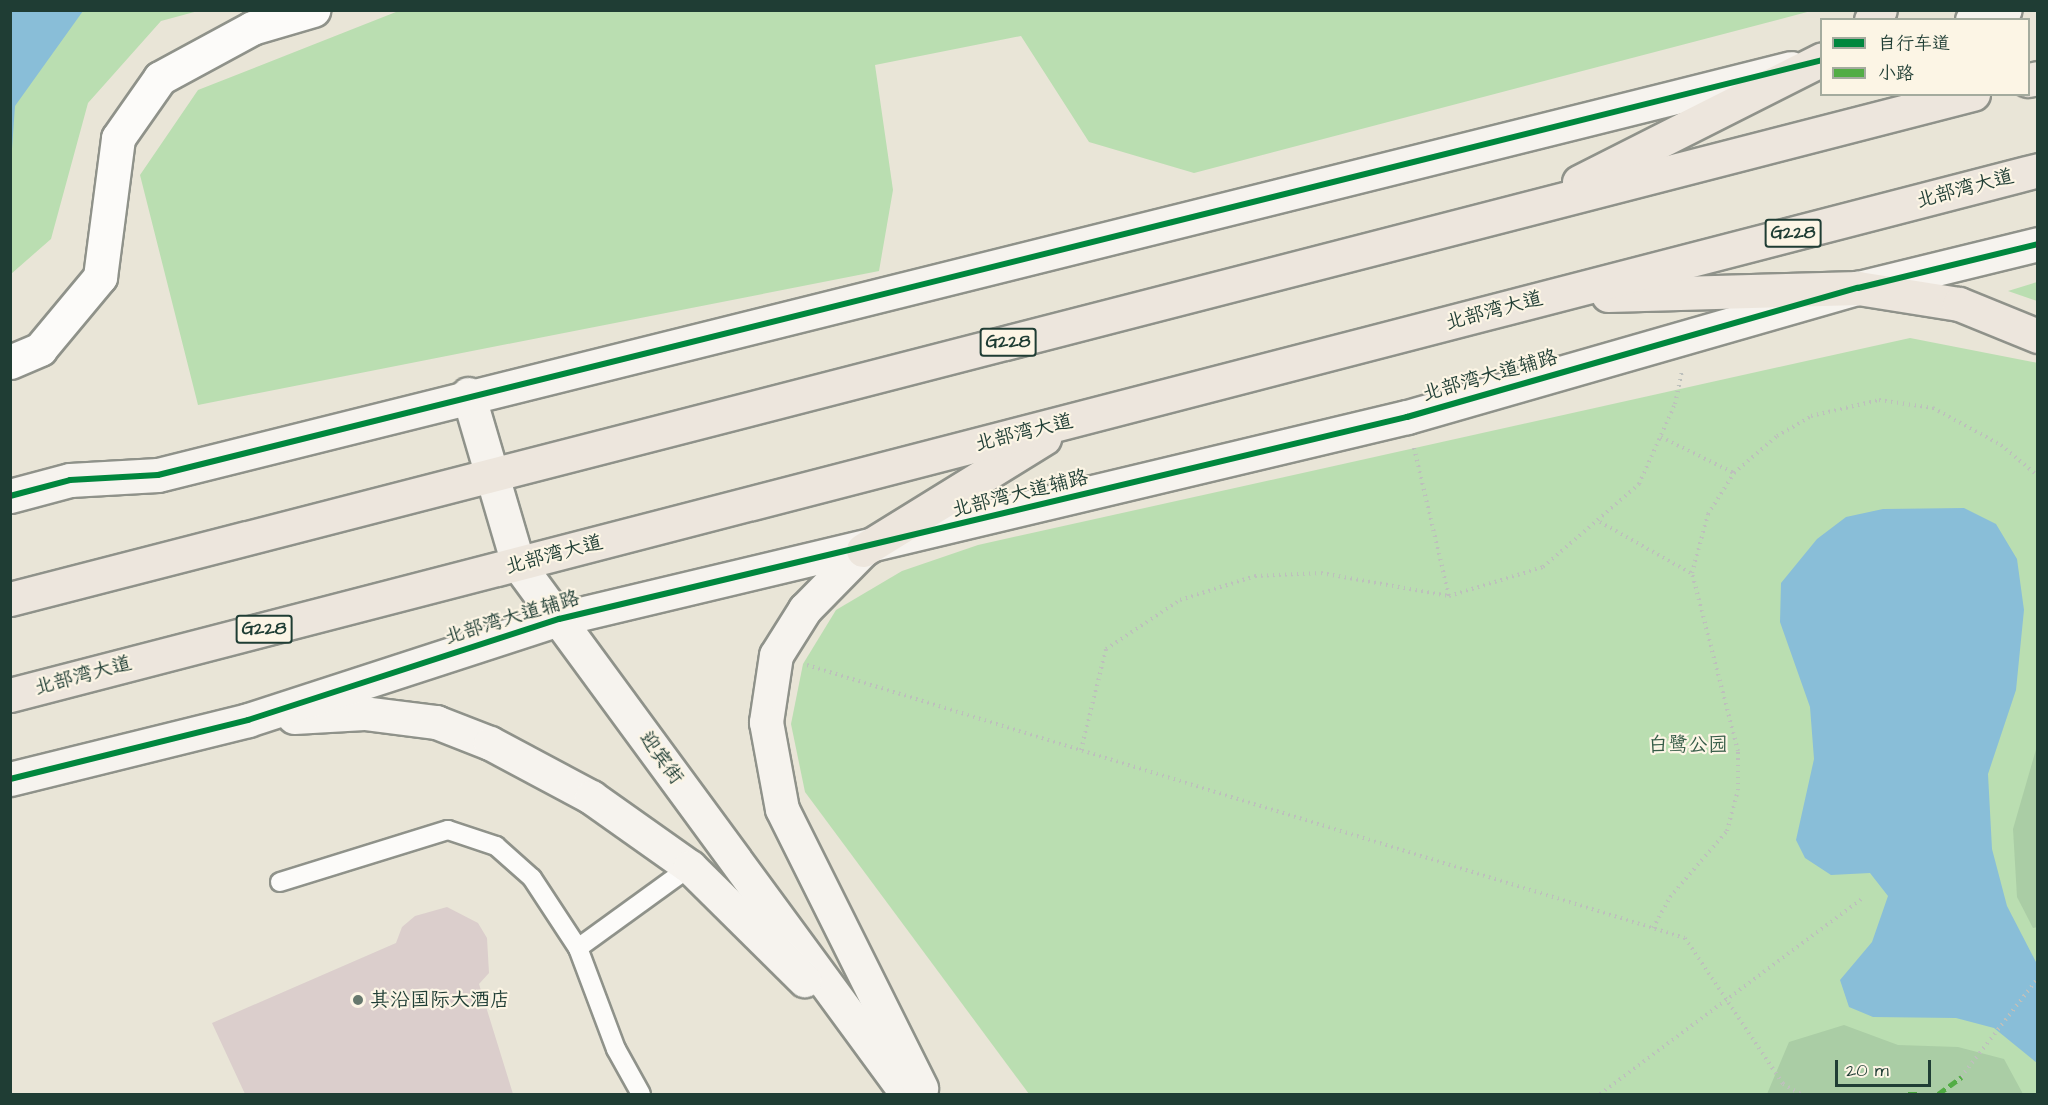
<!DOCTYPE html>
<html>
<head>
<meta charset="utf-8">
<style>
	body { margin:0 }
	#map { position:relative; width:2048px; height:1105px; overflow:hidden; background:#e9e5d7; font-family:"Architects Daughter","LXGW WenKai TC",sans-serif }
	div>[style] { position:absolute }
	[style*='--x'] { left:calc(var(--x)*1px); top:calc(var(--y)*1px); width:calc(var(--w)*1px); rotate:calc(var(--a)*1deg) }
	.green>* { inset:0; background:#badeb1 }
	.forest>* { inset:0; background:#aacda5 }
	.water>* { inset:0; background:#89bed8 }
	.building>* { inset:0; background:#dbcecc }
	.path>* { height:4px; margin-top:-2px; transform-origin:0; background:repeating-linear-gradient(90deg,#bdc0bc 0 1.5px,transparent 0 6px) }
	.roads { filter:drop-shadow(2px 0 #8f928a) drop-shadow(-2px 0 #8f928a) drop-shadow(0 2px #8f928a) drop-shadow(0 -2px #8f928a) }
	.lane>* { height:18px; margin:-9px; padding:0 9px; transform-origin:9px; border-radius:9px; background:#fcfbf9 }
	.street>* { height:33px; margin:-16.5px; padding:0 16.5px; transform-origin:16.5px; border-radius:16.5px; background:#fcfbf9 }
	.secondary>* { height:33px; margin:-16.5px; padding:0 16.5px; transform-origin:16.5px; border-radius:16.5px; background:#f6f3ee }
	.highway>* { height:33px; margin:-16.5px; padding:0 16.5px; transform-origin:16.5px; border-radius:16.5px; background:#ede6dd }
	.quiet>* { height:4.5px; margin-top:-2.25px; transform-origin:0; background:repeating-linear-gradient(90deg,#52ad45 0 9px,transparent 0 13.5px) }
	.cycleway>* { height:6px; margin:-3px; padding:0 3px; transform-origin:3px; border-radius:3px; background:#00873e }
	.dots>* { width:16px; height:16px; translate:-50% -50%; box-sizing:border-box; border:3px solid #fcf5e5; border-radius:50% }
	span { translate:-50% -50%; white-space:nowrap; text-align:center; line-height:1.15; -webkit-text-stroke:4.5px #fcf5e5; paint-order:stroke }
	.shield-label span { padding:2px 4px; background:#fcf5e5; border:2px solid; border-radius:4px; -webkit-text-stroke-width:0 }
	.shield-label { font-size:18px; color:#1f3d34; font-weight:700 }
	.street-label { font-size:20px; color:#1f3d34 }
	.park-label { font-size:20px; color:#365c47 }
	.poi-label { font-size:20px; color:#1f3d34 }
	.left { translate:0 -50%; text-align:left }
	.frame { position:absolute; inset:0; border:12px solid #1f3d34; pointer-events:none }
	.legend { position:absolute; left:1820px; top:18px; width:210px; height:78px; box-sizing:border-box; background:#fcf5e5; border:2px solid #a4ab9e; margin:0; padding:8px 10px; list-style:none; font-size:18px; color:#1f3d34 }
	.legend li { display:flex; align-items:center; gap:12px; height:30px }
	.legend b { width:30px; border:2px solid #a4ab9e }
	.scale { position:absolute; left:1835px; top:1060px; width:96px; height:27px; box-sizing:border-box; border:3px solid #1f3d34; border-top:0; padding-left:8px; font-size:18px; line-height:21px; white-space:nowrap; color:#1f3d34; -webkit-text-stroke:4px #fcf5e5; paint-order:stroke }
</style>
</head>
<body>
<div id="map">
	<div class="green">
		<i style="clip-path:polygon(401px 10px,1811px 10px,1811px 11px,1194px 173px,1089px 142px,1021px 36px,875px 65px,893px 190px,879px 271px,198px 405px,140px 175px,198px 90px)"></i>
		<i style="clip-path:polygon(11px 11px,198px 11px,161px 21px,88px 103px,51px 239px,11px 274px)"></i>
		<i style="clip-path:polygon(2037px 282px,2037px 301px,2008px 291px)"></i>
		<i style="clip-path:polygon(1910px 338px,2038px 363px,2037px 1094px,1029px 1094px,805px 792px,791px 724px,803px 664px,836px 610px,902px 571px,978px 545px)"></i>
	</div>
	<div class="forest">
		<i style="clip-path:polygon(2037px 746px,2038px 927px,2033px 928px,2017px 897px,2013px 829px)"></i>
		<i style="clip-path:polygon(1844px 1025px,1898px 1045px,1958px 1047px,2004px 1059px,2023px 1094px,1767px 1094px,1789px 1042px)"></i>
	</div>
	<div class="water">
		<i style="clip-path:polygon(11px 10px,83px 11px,15px 106px,11px 163px)"></i>
		<i style="clip-path:polygon(1964px 508px,1996px 524px,2017px 559px,2024px 610px,2016px 690px,1988px 774px,1992px 849px,2007px 906px,2037px 964px,2037px 1063px,1994px 1028px,1956px 1018px,1873px 1017px,1849px 1007px,1840px 980px,1872px 942px,1888px 896px,1870px 873px,1831px 875px,1805px 858px,1796px 840px,1814px 759px,1810px 707px,1780px 622px,1781px 583px,1817px 539px,1846px 517px,1883px 509px)"></i>
	</div>
	<div class="building">
		<i style="clip-path:polygon(447px 907px,478px 923px,487px 938px,489px 973px,479px 984px,513px 1094px,245px 1094px,212px 1023px,396px 943px,402px 927px,415px 916px)"></i>
	</div>
	<div class="path">
		<i style="--x:1661;--y:437;--w:81;--a:26.3"></i>
		<i style="--x:1414;--y:448;--w:152;--a:76.7"></i>
		<i style="--x:1600;--y:522;--w:104;--a:29.3"></i>
		<i style="--x:807;--y:665;--w:919;--a:17.27"></i>
		<i style="--x:1685;--y:938;--w:176;--a:56.1"></i>
		<i style="--x:1783;--y:1084;--w:20;--a:30"></i>
		<i style="--x:1081;--y:750;--w:104;--a:-76.1"></i>
		<i style="--x:1106;--y:649;--w:89;--a:-33.5"></i>
		<i style="--x:1180;--y:600;--w:79;--a:-17.7"></i>
		<i style="--x:1255;--y:576;--w:66;--a:-2.6"></i>
		<i style="--x:1321;--y:573;--w:130;--a:10.2"></i>
		<i style="--x:1449;--y:596;--w:98;--a:-17.1"></i>
		<i style="--x:1543;--y:567;--w:127;--a:-40.8"></i>
		<i style="--x:1639;--y:484;--w:88;--a:-65.8"></i>
		<i style="--x:1675;--y:404;--w:33;--a:-78"></i>
		<i style="--x:1653;--y:928;--w:35;--a:-61"></i>
		<i style="--x:1670;--y:897;--w:87;--a:-49.2"></i>
		<i style="--x:1727;--y:831;--w:42;--a:-75"></i>
		<i style="--x:1738;--y:790;--w:39;--a:-90"></i>
		<i style="--x:1738;--y:751;--w:184;--a:-104.5"></i>
		<i style="--x:1692;--y:573;--w:61;--a:-74.8"></i>
		<i style="--x:1708;--y:514;--w:49;--a:-57.6"></i>
		<i style="--x:1734;--y:473;--w:57;--a:-40.7"></i>
		<i style="--x:1777;--y:436;--w:39;--a:-30"></i>
		<i style="--x:1811;--y:416;--w:70;--a:-13.2"></i>
		<i style="--x:1879;--y:400;--w:55;--a:8.4"></i>
		<i style="--x:1933;--y:408;--w:77;--a:28.6"></i>
		<i style="--x:2001;--y:445;--w:48;--a:40"></i>
		<i style="--x:1961;--y:1077;--w:125;--a:-52.1"></i>
		<i style="--x:1600;--y:1094;--w:328;--a:-36.7"></i>
	</div>
	<div class="roads">
		<div class="lane">
			<i style="--x:280;--y:882;--w:176;--a:-17.2"></i>
			<i style="--x:448;--y:830;--w:51;--a:18.4"></i>
			<i style="--x:496;--y:846;--w:48;--a:41.6"></i>
			<i style="--x:532;--y:878;--w:84;--a:56.7"></i>
			<i style="--x:578;--y:948;--w:108;--a:69.4"></i>
			<i style="--x:616;--y:1049;--w:51;--a:60.9"></i>
			<i style="--x:578;--y:948;--w:138;--a:-35.9"></i>
		</div>
		<div class="street">
			<i style="--x:10;--y:362;--w:33;--a:-23"></i>
			<i style="--x:40;--y:349;--w:94;--a:-50.2"></i>
			<i style="--x:100;--y:277;--w:140;--a:-82.6"></i>
			<i style="--x:118;--y:138;--w:73;--a:-55"></i>
			<i style="--x:160;--y:78;--w:105;--a:-28.5"></i>
			<i style="--x:252;--y:28;--w:64;--a:-16.4"></i>
		</div>
		<div class="secondary">
			<i style="--x:1972;--y:20;--w:34;--a:-17"></i>
			<i style="--x:468;--y:394;--w:177;--a:73.6"></i>
			<i style="--x:518;--y:564;--w:657;--a:53.72"></i>
			<i style="--x:10;--y:496;--w:62;--a:-14.9"></i>
			<i style="--x:70;--y:480;--w:88;--a:-3.3"></i>
			<i style="--x:158;--y:475;--w:1683;--a:-13.99"></i>
			<i style="--x:863;--y:550;--w:83;--a:134.5"></i>
			<i style="--x:805;--y:609;--w:54;--a:122.2"></i>
			<i style="--x:776;--y:655;--w:68;--a:98.5"></i>
			<i style="--x:766;--y:722;--w:88;--a:79.6"></i>
			<i style="--x:782;--y:809;--w:312;--a:63.5"></i>
			<i style="--x:294;--y:717;--w:70;--a:-3.3"></i>
			<i style="--x:364;--y:713;--w:73;--a:7.1"></i>
			<i style="--x:436;--y:722;--w:58;--a:21.3"></i>
			<i style="--x:490;--y:743;--w:115;--a:28.1"></i>
			<i style="--x:591;--y:797;--w:121;--a:35.3"></i>
			<i style="--x:690;--y:867;--w:161;--a:44.7"></i>
			<i style="--x:10;--y:779;--w:245;--a:-13.9"></i>
			<i style="--x:248;--y:720;--w:327;--a:-18"></i>
			<i style="--x:559;--y:619;--w:872;--a:-13.4"></i>
			<i style="--x:1407;--y:417;--w:469;--a:-16"></i>
			<i style="--x:1858;--y:288;--w:185;--a:-13.7"></i>
		</div>
		<div class="highway">
			<i style="--x:1871;--y:20;--w:13;--a:-48"></i>
			<i style="--x:2028;--y:80;--w:10;--a:-11"></i>
			<i style="--x:1579;--y:182;--w:272;--a:-26.8"></i>
			<i style="--x:1608;--y:295;--w:250;--a:-1.6"></i>
			<i style="--x:1858;--y:288;--w:102;--a:9"></i>
			<i style="--x:1959;--y:304;--w:85;--a:22.1"></i>
			<i style="--x:863;--y:550;--w:213;--a:-31.7"></i>
			<i style="--x:10;--y:599;--w:2027;--a:-14.43"></i>
			<i style="--x:10;--y:695;--w:2095;--a:-14.51"></i>
		</div>
	</div>
	<div class="quiet">
		<i style="--x:1908;--y:1094;--w:12;--a:0"></i>
		<i style="--x:1938;--y:1094;--w:29;--a:-36"></i>
	</div>
	<div class="cycleway">
		<i style="--x:10;--y:496;--w:62;--a:-14.9"></i>
		<i style="--x:70;--y:480;--w:88;--a:-3.3"></i>
		<i style="--x:158;--y:475;--w:1715;--a:-14"></i>
		<i style="--x:10;--y:779;--w:245;--a:-13.9"></i>
		<i style="--x:248;--y:720;--w:327;--a:-18"></i>
		<i style="--x:559;--y:619;--w:872;--a:-13.4"></i>
		<i style="--x:1407;--y:417;--w:469;--a:-16"></i>
		<i style="--x:1858;--y:288;--w:185;--a:-13.7"></i>
	</div>
	<div class="dots">
		<i style="left:358px;top:1000px;background:#66786d"></i>
	</div>
	<div class="shield-label">
		<span style="left:1793px;top:233px">G228</span>
		<span style="left:1008px;top:342px">G228</span>
		<span style="left:264px;top:629px">G228</span>
	</div>
	<div class="street-label">
		<span style="left:1965px;top:189px;rotate:-15deg">北部湾大道</span>
		<span style="left:1494px;top:311px;rotate:-15deg">北部湾大道</span>
		<span style="left:1490px;top:376px;rotate:-16deg">北部湾大道辅路</span>
		<span style="left:1024px;top:433px;rotate:-14deg">北部湾大道</span>
		<span style="left:1020px;top:494px;rotate:-14deg">北部湾大道辅路</span>
		<span style="left:554px;top:555px;rotate:-15deg">北部湾大道</span>
		<span style="left:512px;top:618px;rotate:-17deg">北部湾大道辅路</span>
		<span style="left:83px;top:676px;rotate:-15deg">北部湾大道</span>
		<span style="left:661px;top:758px;rotate:54deg">迎宾街</span>
	</div>
	<div class="park-label">
		<span style="left:1688px;top:745px">白鹭公园</span>
	</div>
	<div class="poi-label">
		<span class="left" style="left:370px;top:1000px">其沿国际大酒店</span>
	</div>
	<div class="frame"></div>
	<ul class="legend">
	<li><b style="height:8px;background:#00873e"></b>自行车道</li>
	<li><b style="height:8px;background:#52ad45"></b>小路</li>
	</ul>
	<div class="scale">20 m</div>
</div>
</body>
</html>
